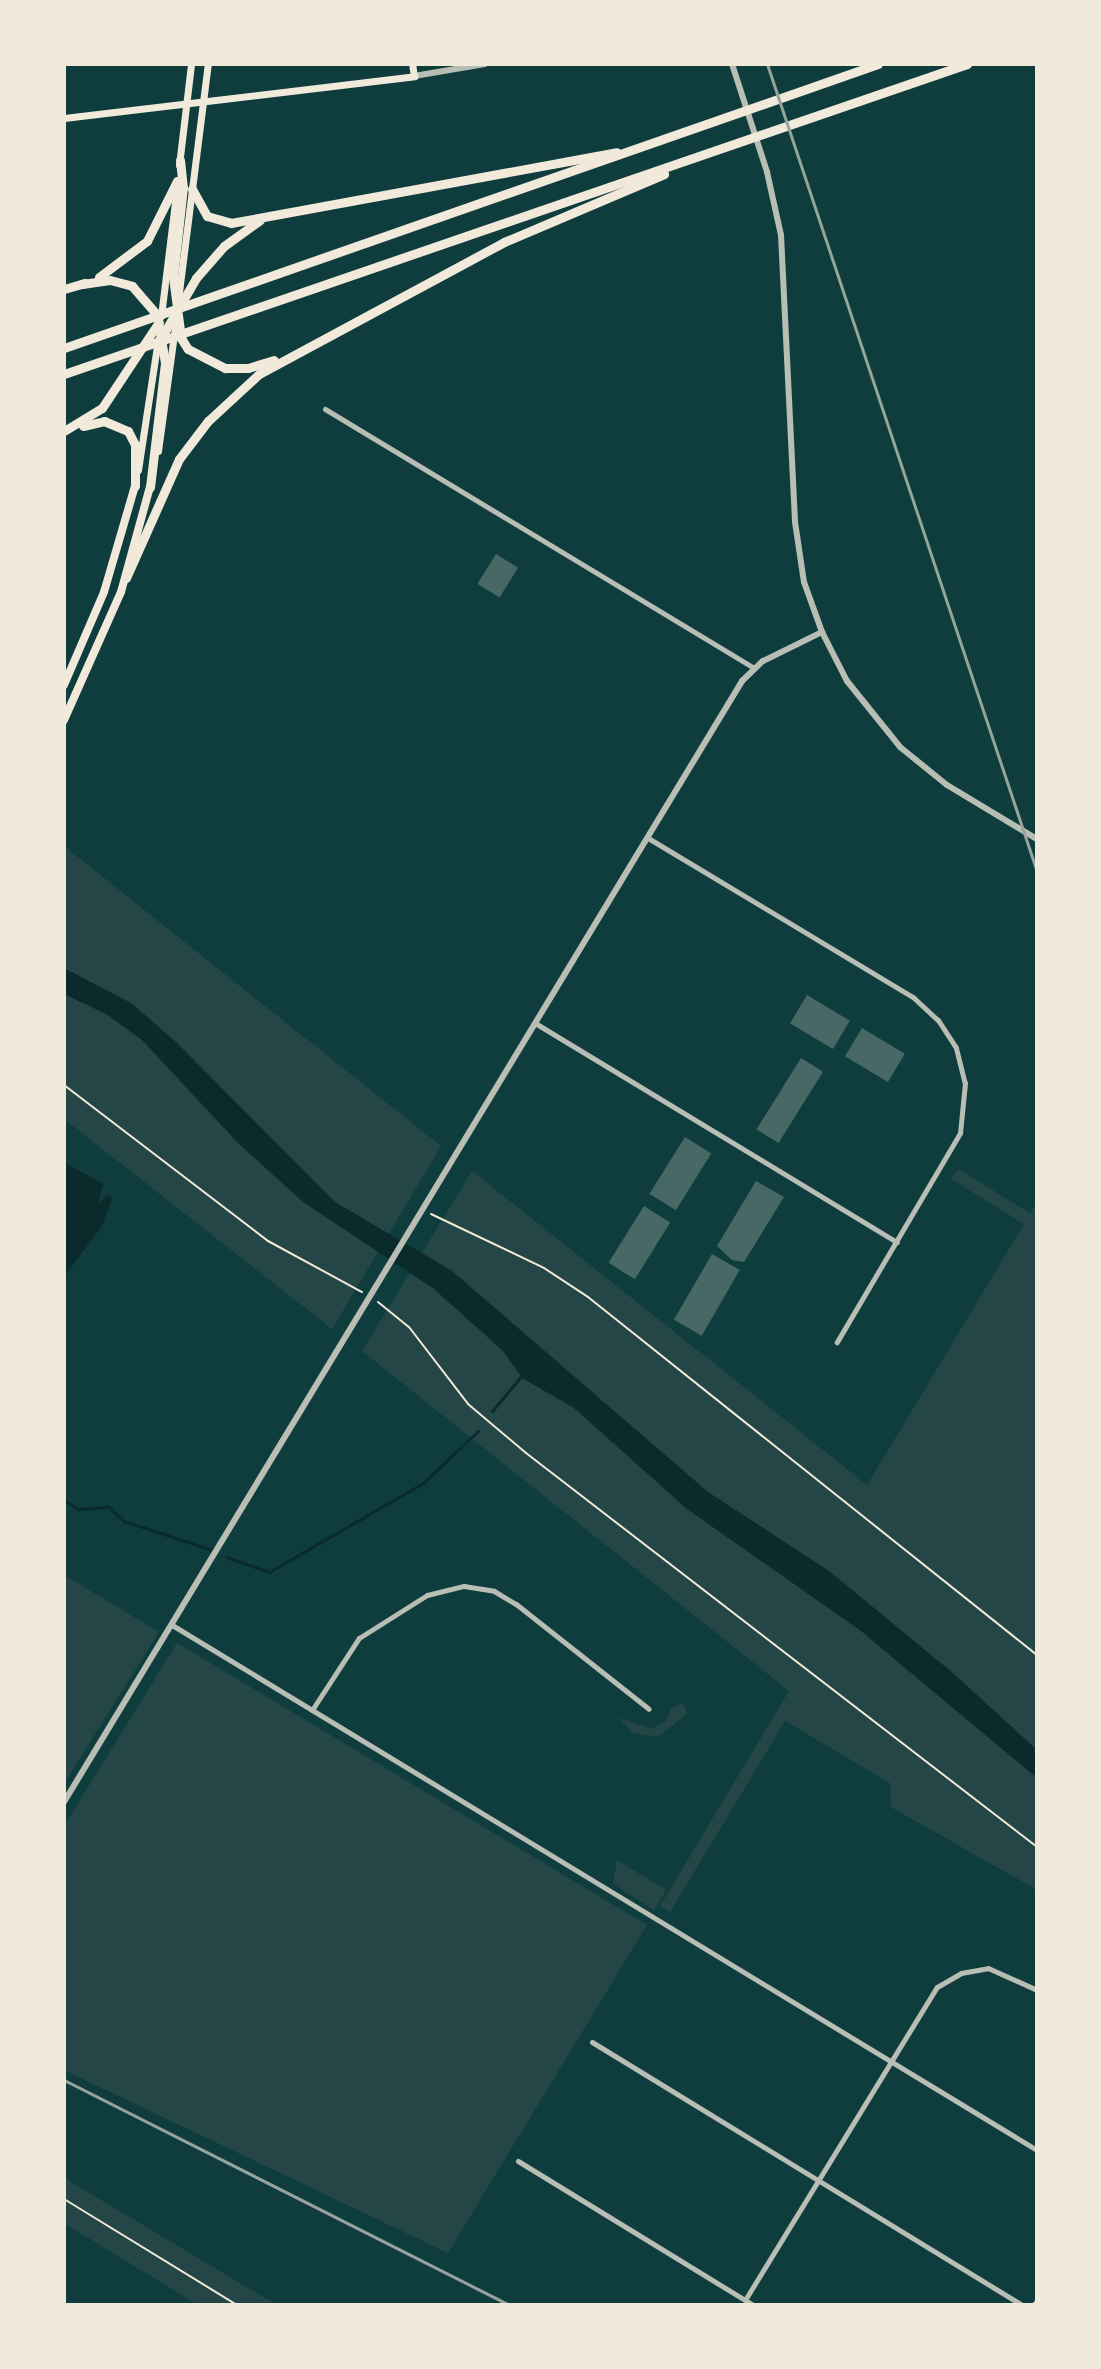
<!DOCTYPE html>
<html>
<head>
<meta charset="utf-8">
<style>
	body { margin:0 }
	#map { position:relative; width:1101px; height:2369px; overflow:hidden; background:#0f3d3e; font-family:Arial,sans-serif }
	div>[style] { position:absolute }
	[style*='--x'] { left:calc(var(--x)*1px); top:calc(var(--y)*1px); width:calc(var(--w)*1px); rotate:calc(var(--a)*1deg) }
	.green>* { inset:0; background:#244646 }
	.water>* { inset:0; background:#0a2a2b }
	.stream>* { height:3px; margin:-1.5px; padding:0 1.5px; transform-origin:1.5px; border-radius:1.5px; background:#0a2a2b }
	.building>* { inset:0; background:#486865; transform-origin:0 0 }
	.path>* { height:2px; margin:-1px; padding:0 1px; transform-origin:1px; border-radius:1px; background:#f1e9da }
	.minor>* { height:5px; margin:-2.5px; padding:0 2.5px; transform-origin:2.5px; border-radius:2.5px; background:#b8beb3 }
	.tertiary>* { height:6px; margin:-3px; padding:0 3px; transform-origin:3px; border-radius:3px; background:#b8beb3 }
	.secondary>* { height:7px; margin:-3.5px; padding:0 3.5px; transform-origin:3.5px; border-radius:3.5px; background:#f1e9da }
	.primary>* { height:8px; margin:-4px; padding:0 4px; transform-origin:4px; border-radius:4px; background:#f1e9da }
	.motorway>* { height:9px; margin:-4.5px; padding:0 4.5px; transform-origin:4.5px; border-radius:4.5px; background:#f1e9da }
	.rail>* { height:3px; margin:-1.5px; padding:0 1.5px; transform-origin:1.5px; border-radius:1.5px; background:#97a49c }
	span { translate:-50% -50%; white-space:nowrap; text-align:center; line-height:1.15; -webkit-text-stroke:8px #f1e9da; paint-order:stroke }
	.frame { position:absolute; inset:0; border:66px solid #f1e9da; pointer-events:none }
</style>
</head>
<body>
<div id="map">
	<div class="green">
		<i style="clip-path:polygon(64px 846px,441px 1146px,332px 1329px,64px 1119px)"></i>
		<i style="clip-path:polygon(958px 1169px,1030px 1213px,1037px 1203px,1037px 1890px,891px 1807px,890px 1783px,785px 1721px,670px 1912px,660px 1906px,789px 1691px,362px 1351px,472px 1171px,867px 1485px,1024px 1224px,951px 1179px)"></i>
		<i style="clip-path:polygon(64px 1575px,159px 1632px,64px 1784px)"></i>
		<i style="clip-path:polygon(177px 1643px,647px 1925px,448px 2253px,64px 2070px,64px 1826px)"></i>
		<i style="clip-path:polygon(683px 1703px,687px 1714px,658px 1737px,633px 1733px,619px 1718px,653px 1729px,666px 1721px,670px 1709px)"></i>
		<i style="clip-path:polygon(617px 1860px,666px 1890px,654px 1910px,613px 1884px)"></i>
		<i style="clip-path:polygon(64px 2178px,277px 2305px,198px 2305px,64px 2223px)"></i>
	</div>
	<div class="water">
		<i style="clip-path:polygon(64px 968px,131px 1003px,175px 1041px,335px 1202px,452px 1271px,708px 1492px,829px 1571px,953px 1673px,1037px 1750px,1037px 1778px,861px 1631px,687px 1509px,574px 1408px,522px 1378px,503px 1351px,434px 1289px,303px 1202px,239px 1144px,142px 1040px,106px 1014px,64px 994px)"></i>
		<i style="clip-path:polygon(64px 1162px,103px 1184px,98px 1203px,109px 1195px,112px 1198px,102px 1226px,64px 1277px)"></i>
	</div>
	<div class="stream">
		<i style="--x:492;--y:1411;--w:48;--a:-50"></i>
		<i style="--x:64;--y:1500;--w:17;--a:33"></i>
		<i style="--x:78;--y:1509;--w:31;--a:-4"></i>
		<i style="--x:109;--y:1507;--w:21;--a:43"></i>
		<i style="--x:124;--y:1521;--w:93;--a:18.2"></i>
		<i style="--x:226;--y:1557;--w:46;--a:19.2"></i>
		<i style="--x:269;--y:1572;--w:178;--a:-30"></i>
		<i style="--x:423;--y:1483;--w:76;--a:-43.4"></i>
	</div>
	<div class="building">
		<i style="left:496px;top:554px;width:26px;height:35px;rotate:32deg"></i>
		<i style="left:807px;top:995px;width:50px;height:33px;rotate:31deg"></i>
		<i style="left:862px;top:1028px;width:50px;height:33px;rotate:31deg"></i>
		<i style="left:801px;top:1058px;width:26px;height:84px;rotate:32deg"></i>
		<i style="left:685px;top:1137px;width:31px;height:67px;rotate:32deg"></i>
		<i style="clip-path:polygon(756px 1181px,784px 1197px,744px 1262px,732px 1260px,717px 1246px)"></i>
		<i style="left:644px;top:1206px;width:31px;height:67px;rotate:32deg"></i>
		<i style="left:712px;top:1254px;width:32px;height:76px;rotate:30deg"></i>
	</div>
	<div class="path">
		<i style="--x:64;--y:1085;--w:257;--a:37.4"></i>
		<i style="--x:268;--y:1241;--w:107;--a:28.5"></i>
		<i style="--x:431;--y:1214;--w:125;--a:25.5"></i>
		<i style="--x:544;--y:1268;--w:53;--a:33.4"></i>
		<i style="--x:588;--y:1297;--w:574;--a:38.57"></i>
		<i style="--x:378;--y:1302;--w:40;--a:39"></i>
		<i style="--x:409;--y:1327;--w:97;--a:52.5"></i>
		<i style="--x:468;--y:1404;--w:76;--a:40.2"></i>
		<i style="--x:526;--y:1453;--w:645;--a:37.63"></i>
		<i style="--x:64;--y:2199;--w:203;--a:31.5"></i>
	</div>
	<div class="minor">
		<i style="--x:325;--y:409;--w:501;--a:31.12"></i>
		<i style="--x:648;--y:838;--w:310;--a:31"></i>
		<i style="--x:914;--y:998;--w:33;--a:43"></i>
		<i style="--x:938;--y:1020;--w:33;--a:57"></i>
		<i style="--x:956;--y:1048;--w:36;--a:76"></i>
		<i style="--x:965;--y:1083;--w:50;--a:95.7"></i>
		<i style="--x:960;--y:1133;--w:243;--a:120.5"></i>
		<i style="--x:535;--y:1023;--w:423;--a:31.2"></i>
		<i style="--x:172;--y:1625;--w:1012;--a:31.26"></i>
		<i style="--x:312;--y:1710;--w:86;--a:-56.9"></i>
		<i style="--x:359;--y:1638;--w:80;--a:-32.3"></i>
		<i style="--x:427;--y:1595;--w:38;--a:-14"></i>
		<i style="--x:464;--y:1586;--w:30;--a:9"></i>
		<i style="--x:494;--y:1591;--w:26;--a:31"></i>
		<i style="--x:516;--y:1604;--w:169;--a:38.3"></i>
		<i style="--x:592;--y:2042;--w:504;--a:31.45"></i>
		<i style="--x:518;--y:2161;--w:276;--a:31.5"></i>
		<i style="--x:745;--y:2300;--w:367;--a:-58.5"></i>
		<i style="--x:937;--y:1987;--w:28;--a:-30"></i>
		<i style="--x:961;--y:1973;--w:27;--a:-10"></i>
		<i style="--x:988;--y:1968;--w:54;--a:24.2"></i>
		<i style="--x:1033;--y:2305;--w:6;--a:-45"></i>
	</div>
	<div class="tertiary">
		<i style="--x:732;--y:64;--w:114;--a:72"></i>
		<i style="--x:767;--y:172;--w:65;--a:77.5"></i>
		<i style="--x:781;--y:235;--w:287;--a:87.2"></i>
		<i style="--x:795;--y:522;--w:61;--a:81.5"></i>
		<i style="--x:804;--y:582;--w:53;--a:70.2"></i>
		<i style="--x:822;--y:632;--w:55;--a:63"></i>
		<i style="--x:847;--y:681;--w:85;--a:51.2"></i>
		<i style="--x:900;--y:747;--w:60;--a:39"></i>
		<i style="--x:947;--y:785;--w:105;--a:31"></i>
		<i style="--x:414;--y:76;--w:72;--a:-9.6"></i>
		<i style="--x:64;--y:1802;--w:1310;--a:-58.83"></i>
		<i style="--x:742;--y:681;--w:29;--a:-44"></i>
		<i style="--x:763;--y:661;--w:66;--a:-26.2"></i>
	</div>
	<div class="secondary">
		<i style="--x:64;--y:118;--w:353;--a:-6.8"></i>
		<i style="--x:414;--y:76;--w:12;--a:-99"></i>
		<i style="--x:179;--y:165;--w:102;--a:-83.2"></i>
		<i style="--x:178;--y:300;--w:238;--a:-82.8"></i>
		<i style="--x:161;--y:316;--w:132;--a:-83"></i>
		<i style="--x:158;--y:451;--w:132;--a:-82.2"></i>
		<i style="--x:138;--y:470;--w:132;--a:-81.3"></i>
	</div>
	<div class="primary">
		<i style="--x:64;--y:685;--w:101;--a:-66.7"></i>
		<i style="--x:104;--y:592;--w:110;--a:-73.7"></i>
		<i style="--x:64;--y:720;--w:140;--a:-66"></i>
		<i style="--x:121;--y:592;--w:109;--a:-74.6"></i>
	</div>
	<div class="motorway">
		<i style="--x:180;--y:160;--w:27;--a:84"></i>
		<i style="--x:183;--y:187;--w:91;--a:96.3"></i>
		<i style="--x:173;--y:277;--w:62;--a:82.5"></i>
		<i style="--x:181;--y:338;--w:13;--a:58"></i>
		<i style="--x:188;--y:349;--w:42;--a:27.2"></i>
		<i style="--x:225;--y:368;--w:23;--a:0"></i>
		<i style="--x:248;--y:368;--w:27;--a:-17"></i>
		<i style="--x:192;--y:189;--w:31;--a:61"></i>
		<i style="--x:207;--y:216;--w:25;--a:16"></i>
		<i style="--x:231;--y:223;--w:392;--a:-10.4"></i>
		<i style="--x:99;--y:277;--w:60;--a:-36.9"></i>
		<i style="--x:147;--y:241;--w:67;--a:-63.4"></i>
		<i style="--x:82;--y:284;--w:28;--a:-8"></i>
		<i style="--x:110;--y:280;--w:23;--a:15"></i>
		<i style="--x:132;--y:286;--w:38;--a:49"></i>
		<i style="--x:157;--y:315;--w:49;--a:80.5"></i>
		<i style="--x:165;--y:363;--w:125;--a:96.9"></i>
		<i style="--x:64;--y:289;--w:22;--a:-16"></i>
		<i style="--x:161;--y:338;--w:69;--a:-59.7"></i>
		<i style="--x:196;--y:278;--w:43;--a:-48.8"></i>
		<i style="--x:224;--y:246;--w:44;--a:-35.8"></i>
		<i style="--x:64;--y:348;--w:862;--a:-19.23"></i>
		<i style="--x:64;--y:374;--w:955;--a:-18.95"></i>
		<i style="--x:83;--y:426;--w:22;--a:-13"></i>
		<i style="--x:104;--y:421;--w:26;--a:23"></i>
		<i style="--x:128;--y:431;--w:16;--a:63"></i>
		<i style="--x:135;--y:445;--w:41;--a:90"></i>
		<i style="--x:64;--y:431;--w:44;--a:-31.2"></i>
		<i style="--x:102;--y:408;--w:103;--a:-56.5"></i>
		<i style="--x:126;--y:578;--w:130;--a:-66"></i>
		<i style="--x:179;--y:459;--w:48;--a:-52.7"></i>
		<i style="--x:208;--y:421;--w:69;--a:-42.7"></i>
		<i style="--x:259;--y:374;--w:278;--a:-28.3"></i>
		<i style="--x:504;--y:242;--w:174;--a:-23"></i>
	</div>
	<div class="rail">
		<i style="--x:767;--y:64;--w:852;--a:71.52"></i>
		<i style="--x:64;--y:2080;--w:500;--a:26.8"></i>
	</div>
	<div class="frame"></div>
</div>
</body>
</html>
